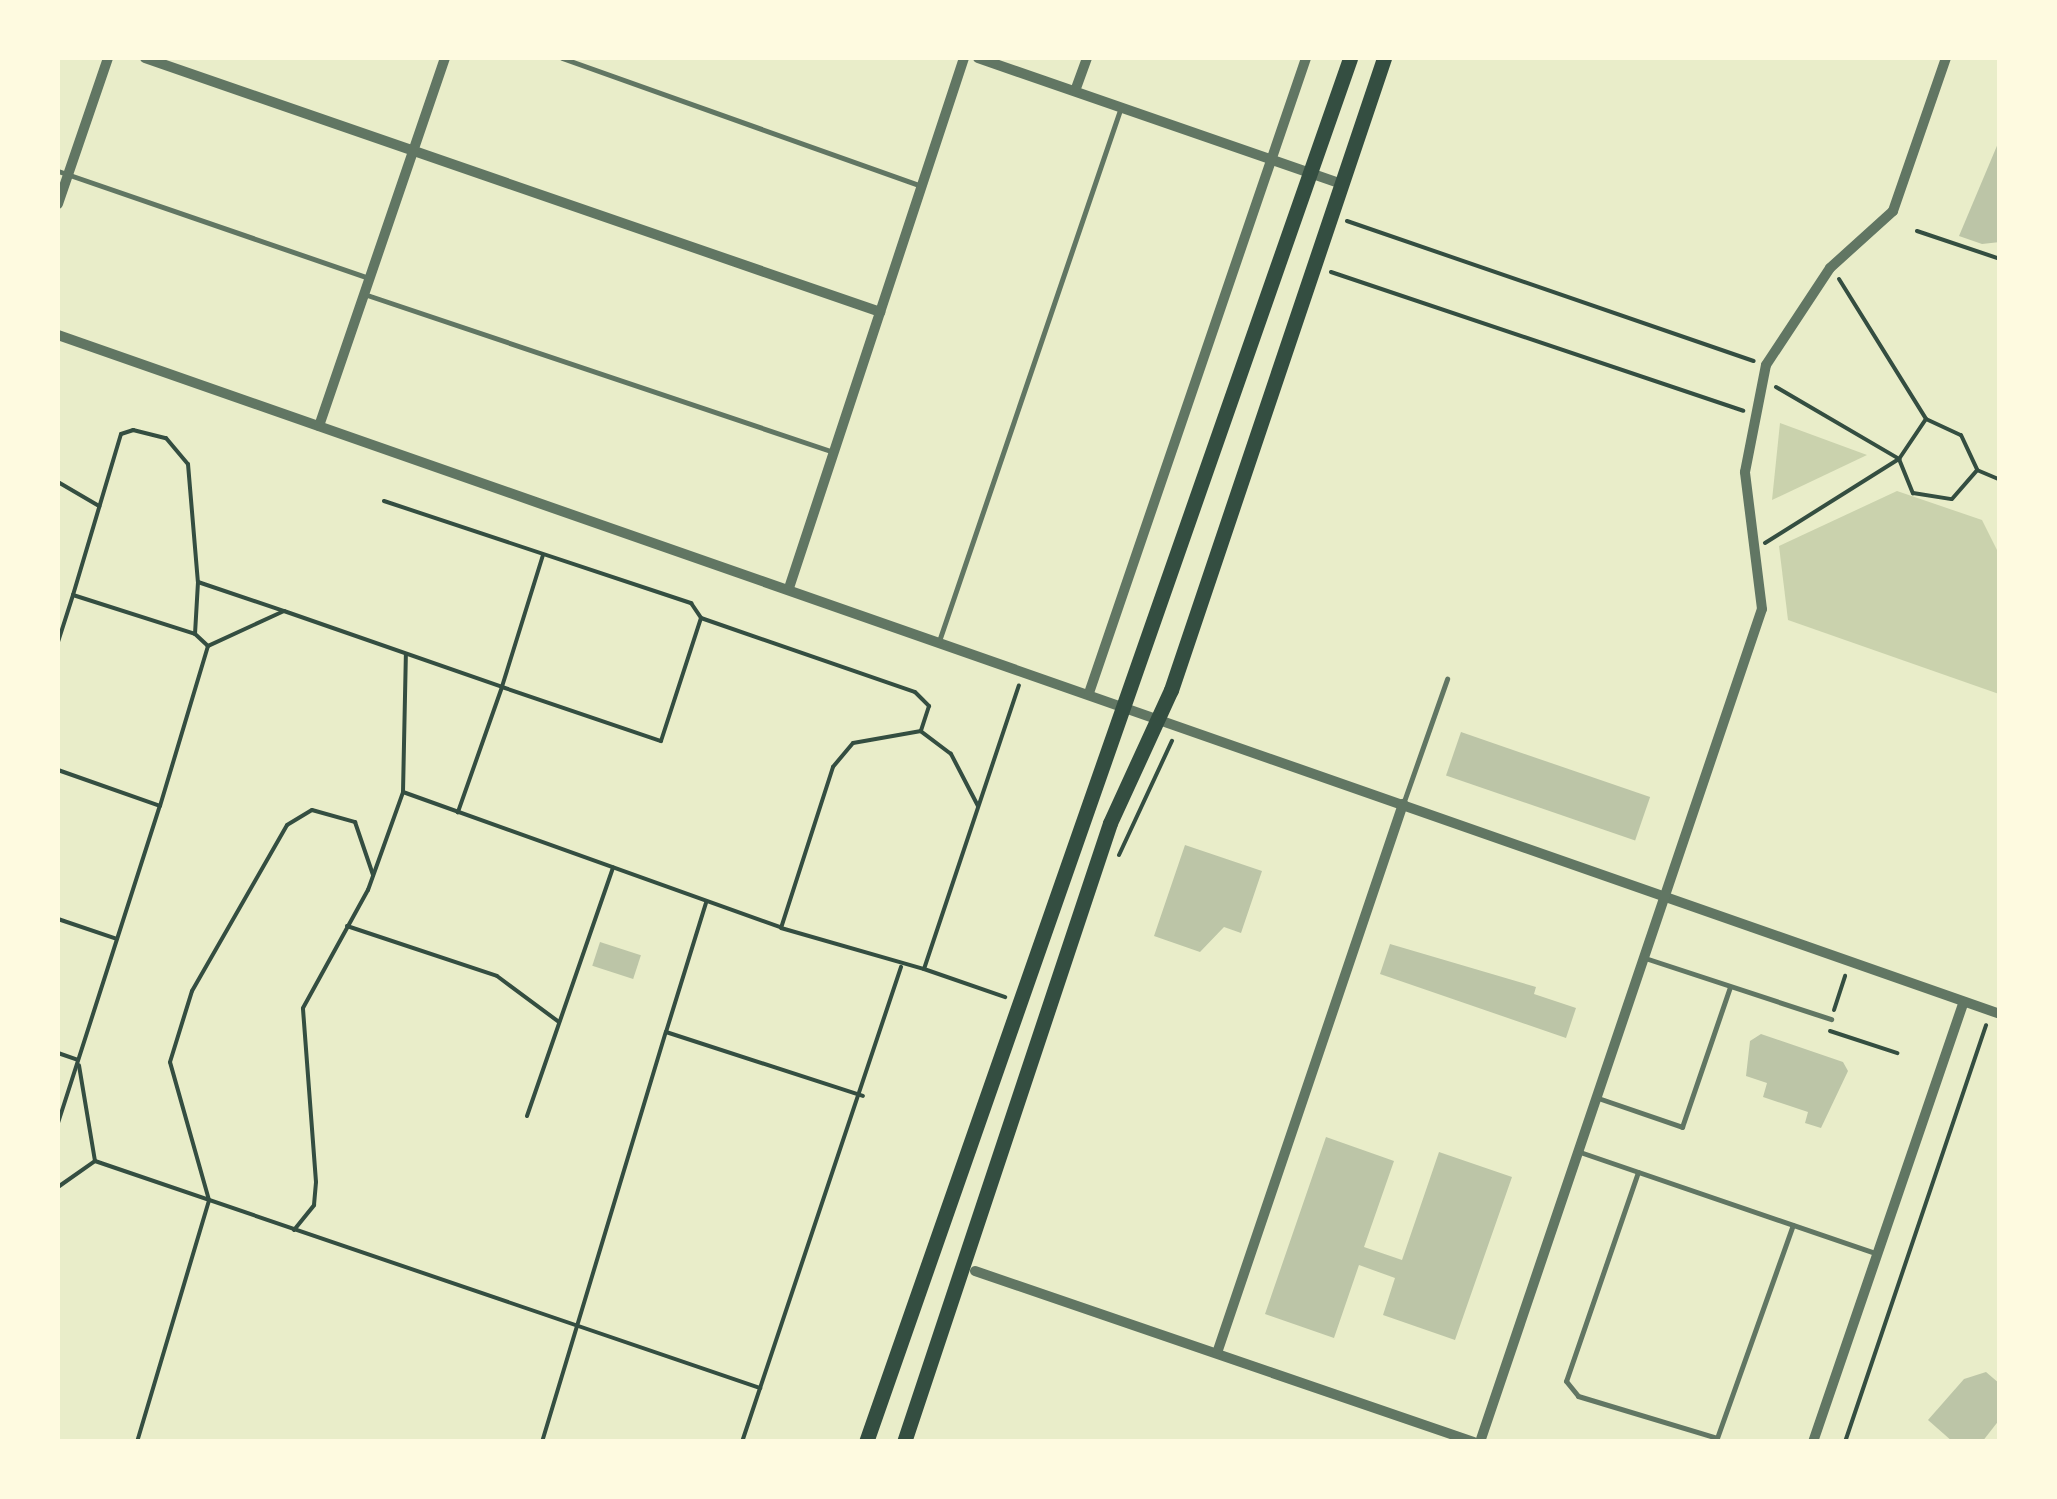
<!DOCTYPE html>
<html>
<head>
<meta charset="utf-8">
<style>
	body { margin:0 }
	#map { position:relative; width:2057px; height:1499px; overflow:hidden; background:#e9edc9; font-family:"Varela Round",sans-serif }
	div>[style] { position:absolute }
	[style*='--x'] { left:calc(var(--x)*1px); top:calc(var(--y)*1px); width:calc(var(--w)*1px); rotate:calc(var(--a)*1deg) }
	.green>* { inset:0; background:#cad2ad }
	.building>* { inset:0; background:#bcc5a7; transform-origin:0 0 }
	.path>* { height:4px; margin:-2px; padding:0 2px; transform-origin:2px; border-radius:2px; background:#344e41 }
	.service>* { height:5px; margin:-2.5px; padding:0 2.5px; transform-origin:2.5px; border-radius:2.5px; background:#617663 }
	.minor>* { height:10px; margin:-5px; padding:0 5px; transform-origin:5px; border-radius:5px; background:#617663 }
	.secondary>* { height:15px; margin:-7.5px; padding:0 7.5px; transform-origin:7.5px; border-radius:7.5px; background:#344e41 }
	span { translate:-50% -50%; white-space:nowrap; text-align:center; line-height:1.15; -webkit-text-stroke:8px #fefae0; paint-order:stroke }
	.frame { position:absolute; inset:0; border:60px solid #fefae0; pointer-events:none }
</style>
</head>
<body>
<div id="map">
	<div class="green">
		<i style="clip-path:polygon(1780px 423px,1867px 455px,1772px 500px)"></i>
		<i style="clip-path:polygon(1897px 491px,1982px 520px,1999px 554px,1999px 694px,1788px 620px,1779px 546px)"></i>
	</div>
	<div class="building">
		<i style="clip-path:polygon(1999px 141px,2000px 242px,1982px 244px,1959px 236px)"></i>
		<i style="left:1461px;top:732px;width:200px;height:46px;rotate:19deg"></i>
		<i style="clip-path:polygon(1185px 845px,1262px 871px,1241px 933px,1224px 927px,1200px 952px,1154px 936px)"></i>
		<i style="left:600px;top:942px;width:43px;height:25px;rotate:18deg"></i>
		<i style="clip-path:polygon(1390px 944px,1536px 987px,1534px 994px,1576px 1008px,1566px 1038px,1380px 974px)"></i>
		<i style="clip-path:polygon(1761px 1034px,1843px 1062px,1848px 1071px,1821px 1128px,1805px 1123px,1808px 1112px,1763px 1097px,1767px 1083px,1746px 1076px,1750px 1041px)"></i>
		<i style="clip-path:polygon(1326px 1137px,1394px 1161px,1364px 1247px,1402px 1260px,1439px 1152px,1512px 1177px,1455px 1340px,1383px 1315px,1395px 1278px,1359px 1265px,1334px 1338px,1265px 1314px)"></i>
		<i style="clip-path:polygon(1986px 1372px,2000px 1384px,2000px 1419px,1982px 1442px,1953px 1442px,1928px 1420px,1964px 1379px)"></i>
	</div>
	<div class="path">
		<i style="--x:1347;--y:221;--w:430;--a:19"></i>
		<i style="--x:1917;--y:231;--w:88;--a:18.6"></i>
		<i style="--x:1331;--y:272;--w:435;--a:18.6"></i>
		<i style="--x:1839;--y:279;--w:165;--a:58.1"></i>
		<i style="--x:1926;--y:419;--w:38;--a:25"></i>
		<i style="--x:1961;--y:435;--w:38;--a:65"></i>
		<i style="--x:1977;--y:470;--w:25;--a:23"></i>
		<i style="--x:1776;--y:387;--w:143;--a:30.3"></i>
		<i style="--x:1899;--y:459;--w:48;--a:-56"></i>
		<i style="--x:58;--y:482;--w:48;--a:30.3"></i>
		<i style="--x:384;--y:501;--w:324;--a:18.4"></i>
		<i style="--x:691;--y:603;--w:18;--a:56"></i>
		<i style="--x:701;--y:618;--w:226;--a:19.1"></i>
		<i style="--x:915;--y:692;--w:20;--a:45"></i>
		<i style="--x:929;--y:706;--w:26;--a:108"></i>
		<i style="--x:1765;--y:543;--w:158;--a:-32.1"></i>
		<i style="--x:1899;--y:459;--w:37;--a:68"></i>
		<i style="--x:1913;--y:493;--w:39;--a:9"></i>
		<i style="--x:1952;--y:499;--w:38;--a:-49"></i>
		<i style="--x:543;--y:555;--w:138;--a:107.3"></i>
		<i style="--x:502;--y:687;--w:168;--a:18.8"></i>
		<i style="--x:661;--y:741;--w:129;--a:-72"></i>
		<i style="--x:73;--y:595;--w:168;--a:-73.4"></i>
		<i style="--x:121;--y:434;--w:13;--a:-18"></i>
		<i style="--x:133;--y:430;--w:34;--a:14"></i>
		<i style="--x:166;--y:438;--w:34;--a:50"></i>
		<i style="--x:188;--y:464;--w:118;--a:85.2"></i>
		<i style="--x:284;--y:611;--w:84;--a:155.3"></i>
		<i style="--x:208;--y:646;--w:18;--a:-137"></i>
		<i style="--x:195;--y:634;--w:52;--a:-86.7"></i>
		<i style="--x:198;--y:582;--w:91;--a:18.6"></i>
		<i style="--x:284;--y:611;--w:231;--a:19.2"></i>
		<i style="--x:502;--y:687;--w:133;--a:109.4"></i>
		<i style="--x:58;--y:642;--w:49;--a:-72.3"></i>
		<i style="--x:73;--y:595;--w:128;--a:17.7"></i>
		<i style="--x:58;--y:770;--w:108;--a:19.4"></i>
		<i style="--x:160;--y:806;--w:167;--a:-73.3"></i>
		<i style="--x:403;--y:792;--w:400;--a:19.7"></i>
		<i style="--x:978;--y:806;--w:59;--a:-117.4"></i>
		<i style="--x:951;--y:754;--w:38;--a:-143"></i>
		<i style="--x:921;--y:731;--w:69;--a:170"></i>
		<i style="--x:853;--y:743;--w:31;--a:130"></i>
		<i style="--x:833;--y:767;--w:169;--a:107.9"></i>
		<i style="--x:781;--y:928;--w:149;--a:16"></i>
		<i style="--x:924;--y:969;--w:299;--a:-71.5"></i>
		<i style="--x:1119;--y:855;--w:126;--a:-65.1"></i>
		<i style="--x:58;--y:919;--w:62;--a:18.7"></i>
		<i style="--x:347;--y:926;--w:158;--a:18.4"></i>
		<i style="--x:497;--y:976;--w:77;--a:36.6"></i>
		<i style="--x:924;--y:969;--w:86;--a:19.1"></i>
		<i style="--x:1834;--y:1010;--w:36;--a:-72"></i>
		<i style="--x:1830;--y:1031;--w:71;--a:18.2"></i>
		<i style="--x:666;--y:1032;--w:135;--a:-72.8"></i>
		<i style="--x:58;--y:1053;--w:21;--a:19"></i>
		<i style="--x:527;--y:1116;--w:263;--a:-70.9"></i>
		<i style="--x:58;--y:1123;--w:333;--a:-72.2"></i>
		<i style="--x:95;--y:1161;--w:703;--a:18.85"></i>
		<i style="--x:58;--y:1187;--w:45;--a:-35.1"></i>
		<i style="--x:95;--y:1161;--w:97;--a:-99.5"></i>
		<i style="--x:294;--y:1230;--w:32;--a:-51"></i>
		<i style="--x:314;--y:1205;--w:23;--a:-85"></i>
		<i style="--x:316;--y:1182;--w:174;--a:-94.3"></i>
		<i style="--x:303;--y:1008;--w:135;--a:-61.2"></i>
		<i style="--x:368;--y:890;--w:104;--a:-70.3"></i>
		<i style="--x:403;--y:792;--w:138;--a:-88.8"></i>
		<i style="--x:137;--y:1442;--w:252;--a:-73.4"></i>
		<i style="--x:209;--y:1200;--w:143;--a:-105.8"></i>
		<i style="--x:170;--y:1062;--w:74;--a:-72.8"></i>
		<i style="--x:192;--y:991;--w:191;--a:-60.2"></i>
		<i style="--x:287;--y:825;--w:29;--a:-31"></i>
		<i style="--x:312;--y:810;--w:45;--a:15.6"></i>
		<i style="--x:355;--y:822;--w:56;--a:71.2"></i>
		<i style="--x:542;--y:1442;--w:428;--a:-73.2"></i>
		<i style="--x:666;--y:1032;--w:207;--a:18"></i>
		<i style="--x:742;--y:1442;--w:501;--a:-71.49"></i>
		<i style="--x:1845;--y:1442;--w:440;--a:-71.3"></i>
	</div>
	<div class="service">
		<i style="--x:562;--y:58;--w:379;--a:19.6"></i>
		<i style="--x:58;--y:171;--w:329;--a:19"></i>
		<i style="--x:367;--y:295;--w:493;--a:18.6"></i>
		<i style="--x:939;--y:641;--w:561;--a:-71.18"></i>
		<i style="--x:1403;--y:804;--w:133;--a:-70.6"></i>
		<i style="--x:1645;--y:958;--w:196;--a:18.2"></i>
		<i style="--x:1598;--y:1098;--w:89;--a:19"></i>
		<i style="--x:1682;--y:1127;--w:148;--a:-71.1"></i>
		<i style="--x:1577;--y:1151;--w:317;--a:18.9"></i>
		<i style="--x:1638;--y:1172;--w:221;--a:109"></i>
		<i style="--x:1566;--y:1381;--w:19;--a:51"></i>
		<i style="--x:1578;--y:1396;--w:145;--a:16.8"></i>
		<i style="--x:1717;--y:1438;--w:226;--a:-70.4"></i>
	</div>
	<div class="minor">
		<i style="--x:145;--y:58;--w:778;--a:19.06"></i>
		<i style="--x:978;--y:58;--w:385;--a:19.1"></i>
		<i style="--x:1075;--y:91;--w:35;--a:-70"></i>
		<i style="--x:58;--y:204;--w:154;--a:-71.1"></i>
		<i style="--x:58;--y:335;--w:2057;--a:19.27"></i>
		<i style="--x:319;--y:426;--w:389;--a:-71.1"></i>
		<i style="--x:789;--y:588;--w:558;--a:-71.73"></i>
		<i style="--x:1089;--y:693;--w:671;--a:-71.13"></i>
		<i style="--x:975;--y:1271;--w:527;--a:18.92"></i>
		<i style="--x:1217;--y:1353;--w:580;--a:-71.28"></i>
		<i style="--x:1480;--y:1442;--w:879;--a:-71.3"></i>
		<i style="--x:1762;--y:609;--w:138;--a:-97.1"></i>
		<i style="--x:1745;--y:472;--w:109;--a:-78.9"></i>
		<i style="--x:1766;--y:365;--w:116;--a:-56.6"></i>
		<i style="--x:1830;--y:268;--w:85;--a:-42.1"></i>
		<i style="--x:1893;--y:211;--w:162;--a:-70.9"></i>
		<i style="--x:1813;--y:1442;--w:465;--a:-71.1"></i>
	</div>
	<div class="secondary">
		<i style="--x:866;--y:1442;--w:1466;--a:-70.72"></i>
		<i style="--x:904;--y:1442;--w:652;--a:-71.59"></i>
		<i style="--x:1110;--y:823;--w:146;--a:-65.4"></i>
		<i style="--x:1171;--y:690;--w:667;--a:-71.37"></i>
	</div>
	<div class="frame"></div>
</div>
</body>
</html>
